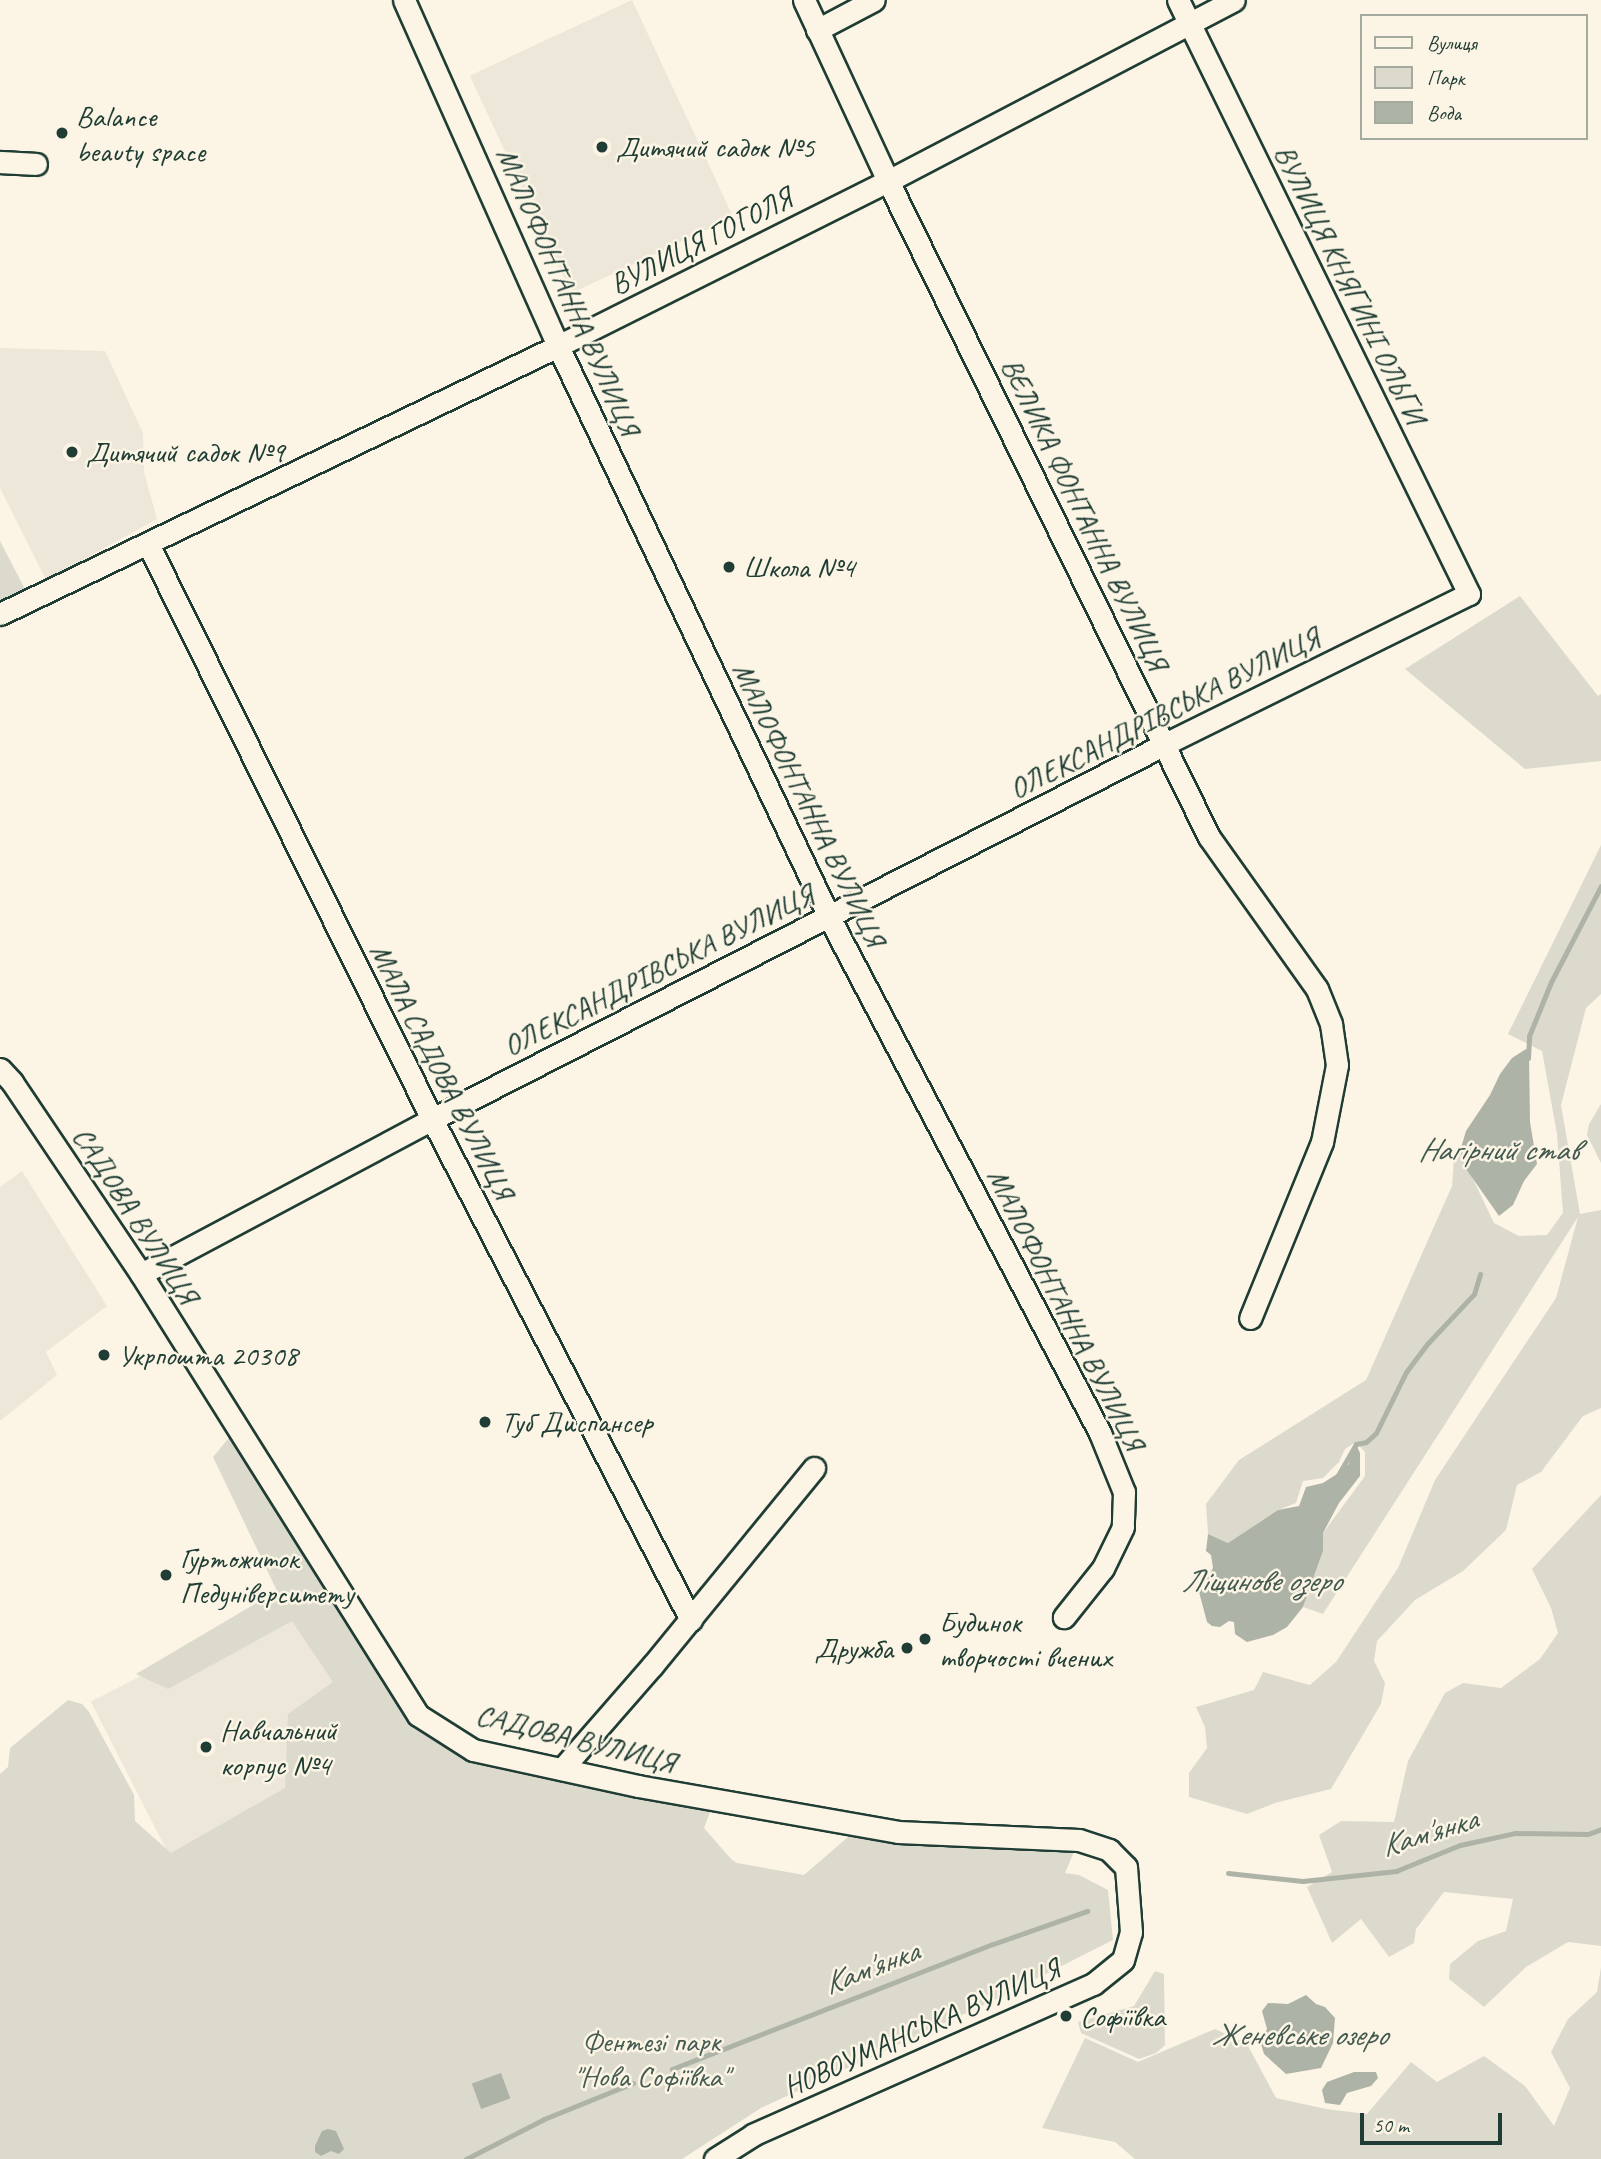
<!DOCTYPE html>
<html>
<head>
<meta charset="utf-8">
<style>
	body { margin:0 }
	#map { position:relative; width:1601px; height:2159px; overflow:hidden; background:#fcf5e5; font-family:Caveat,sans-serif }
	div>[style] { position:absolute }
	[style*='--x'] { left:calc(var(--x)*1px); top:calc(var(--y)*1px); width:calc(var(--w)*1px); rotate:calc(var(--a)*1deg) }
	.built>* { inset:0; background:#ece7d8; transform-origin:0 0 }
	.green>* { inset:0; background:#dcdacc }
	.water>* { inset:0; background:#aeb3a7; transform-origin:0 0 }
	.stream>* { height:5px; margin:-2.5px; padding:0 2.5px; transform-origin:2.5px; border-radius:2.5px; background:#aeb3a7 }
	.roads { filter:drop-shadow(2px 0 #1f3d34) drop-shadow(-2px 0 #1f3d34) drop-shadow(0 2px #1f3d34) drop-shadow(0 -2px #1f3d34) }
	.minor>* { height:21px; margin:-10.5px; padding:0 10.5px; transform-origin:10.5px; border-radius:10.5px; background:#fcf5e5 }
	.dots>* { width:19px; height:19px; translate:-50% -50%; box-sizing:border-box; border:4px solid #fcf5e5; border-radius:50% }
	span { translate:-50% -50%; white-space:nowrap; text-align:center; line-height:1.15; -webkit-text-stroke:5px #fcf5e5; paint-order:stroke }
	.poi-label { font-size:30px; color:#1f3d34 }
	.left { translate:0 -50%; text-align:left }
	.right { translate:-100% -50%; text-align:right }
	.street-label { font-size:30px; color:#1f3d34 }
	.park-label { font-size:30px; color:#455c52 }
	.water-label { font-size:32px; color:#435a51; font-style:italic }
	.legend { position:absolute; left:1360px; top:14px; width:228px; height:126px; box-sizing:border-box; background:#fcf5e5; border:2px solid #a4ab9e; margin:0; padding:9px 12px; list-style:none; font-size:21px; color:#1f3d34 }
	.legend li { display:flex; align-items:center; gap:14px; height:35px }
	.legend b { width:35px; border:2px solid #a4ab9e }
	.scale { position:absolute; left:1360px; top:2113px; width:142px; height:32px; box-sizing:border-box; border:4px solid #1f3d34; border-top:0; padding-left:9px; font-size:21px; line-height:24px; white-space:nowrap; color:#1f3d34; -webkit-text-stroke:5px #fcf5e5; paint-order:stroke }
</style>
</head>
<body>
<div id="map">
	<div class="built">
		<i style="left:632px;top:0;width:240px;height:179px;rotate:65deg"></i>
		<i style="clip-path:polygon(0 348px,105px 351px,143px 433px,144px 472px,157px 519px,46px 580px,0 488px)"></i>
		<i style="clip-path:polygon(22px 1171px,107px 1306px,46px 1352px,57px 1375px,0 1421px,0 1187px)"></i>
		<i style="left:302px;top:1594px;width:185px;height:237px;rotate:63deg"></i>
	</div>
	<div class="green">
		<i style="clip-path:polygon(0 541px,26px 591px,0 605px)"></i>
		<i style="clip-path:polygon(1520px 596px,1598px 696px,1601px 694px,1601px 761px,1525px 769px,1405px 669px)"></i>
		<i style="clip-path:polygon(1601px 845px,1601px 994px,1586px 1008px,1561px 1105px,1580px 1214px,1601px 1210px,1601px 1408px,1583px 1416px,1541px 1472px,1517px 1485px,1506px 1530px,1463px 1571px,1415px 1600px,1377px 1641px,1374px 1661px,1385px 1683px,1381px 1704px,1331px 1789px,1275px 1803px,1247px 1814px,1189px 1797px,1189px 1773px,1207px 1748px,1205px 1727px,1196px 1707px,1254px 1690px,1263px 1672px,1310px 1685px,1336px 1662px,1398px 1568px,1435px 1480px,1556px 1298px,1578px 1217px,1323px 1614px,1303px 1607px,1323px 1551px,1323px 1533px,1365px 1476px,1365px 1452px,1356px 1442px,1345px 1449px,1339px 1462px,1323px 1478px,1303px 1481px,1296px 1503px,1278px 1510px,1228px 1543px,1208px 1534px,1206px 1504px,1239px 1460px,1366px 1380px,1452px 1186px,1454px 1158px,1461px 1154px,1494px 1223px,1519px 1236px,1547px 1235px,1563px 1213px,1557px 1134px,1542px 1051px,1508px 1034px)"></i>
		<i style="clip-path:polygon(1601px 1104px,1601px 1163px,1587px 1135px,1589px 1124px)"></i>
		<i style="clip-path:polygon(237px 1428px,418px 1715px,473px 1750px,715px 1799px,704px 1828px,731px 1859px,737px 1863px,804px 1875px,862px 1825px,1079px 1840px,1065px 1873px,1079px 1875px,1108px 1890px,1113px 1940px,986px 2004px,761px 2108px,682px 2159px,0 2159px,0 1774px,8px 1767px,10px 1748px,68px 1700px,82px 1704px,89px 1712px,134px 1795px,135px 1821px,171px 1853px,285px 1788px,288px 1714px,333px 1682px,292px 1621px,168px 1689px,136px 1674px,277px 1591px,213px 1457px)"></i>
		<i style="clip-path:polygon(1601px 1495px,1601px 1946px,1568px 1942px,1526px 1967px,1484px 2007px,1449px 1979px,1450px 1964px,1478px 1941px,1506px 1931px,1513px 1899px,1444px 1892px,1416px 1929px,1414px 1943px,1389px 1957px,1361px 1919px,1332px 1943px,1307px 1887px,1332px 1872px,1319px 1835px,1341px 1821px,1394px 1822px,1408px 1761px,1445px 1693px,1463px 1683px,1501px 1688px,1540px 1659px,1558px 1633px,1551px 1608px,1532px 1569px)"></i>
		<i style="clip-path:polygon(1601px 1967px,1601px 2159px,1135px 2159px,1115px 2142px,1042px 2128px,1085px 2038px,1138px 2062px,1215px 2029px,1247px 2044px,1276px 2098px,1326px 2109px,1367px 2114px,1411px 2062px,1437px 2082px,1484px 2056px,1525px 2086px,1554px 2126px,1570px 2088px,1551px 2052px,1568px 2019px,1597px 1992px)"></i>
		<i style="clip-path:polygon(1155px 1971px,1164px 1974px,1165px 2045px,1156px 2053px,1139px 2059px,1081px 2033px,1078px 2022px,1134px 2006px)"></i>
	</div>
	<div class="water">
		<i style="clip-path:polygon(1526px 1049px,1529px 1053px,1530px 1122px,1537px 1164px,1524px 1181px,1513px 1205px,1499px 1216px,1464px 1166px,1460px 1151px,1466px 1131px,1490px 1095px,1500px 1074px,1512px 1058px)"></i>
		<i style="clip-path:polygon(1356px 1444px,1360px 1453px,1360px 1476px,1339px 1503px,1323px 1533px,1323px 1551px,1303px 1607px,1287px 1627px,1273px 1635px,1247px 1642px,1235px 1634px,1234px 1622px,1229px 1621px,1220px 1627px,1212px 1626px,1207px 1622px,1199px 1592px,1213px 1568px,1211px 1555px,1206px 1551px,1208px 1534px,1228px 1543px,1278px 1510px,1299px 1506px,1306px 1487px,1323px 1483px,1337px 1474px,1349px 1464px,1351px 1450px)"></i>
		<i style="clip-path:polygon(1306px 1995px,1316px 2004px,1325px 2007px,1335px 2018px,1333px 2043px,1321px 2068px,1286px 2074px,1264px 2054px,1260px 2041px,1267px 2029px,1262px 2011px,1268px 2003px,1288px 2004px)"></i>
		<i style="clip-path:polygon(1354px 2072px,1376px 2072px,1378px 2078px,1371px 2086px,1347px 2093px,1340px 2105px,1325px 2103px,1322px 2090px,1327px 2082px)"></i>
		<i style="left:501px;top:2073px;width:27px;height:31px;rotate:70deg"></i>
		<i style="clip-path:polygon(328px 2129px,336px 2131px,344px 2149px,339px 2154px,331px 2151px,321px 2156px,315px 2152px,315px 2146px,322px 2131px)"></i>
	</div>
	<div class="stream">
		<i style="--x:1528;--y:1058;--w:22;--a:-87"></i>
		<i style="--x:1529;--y:1036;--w:58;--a:-67.8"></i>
		<i style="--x:1551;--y:982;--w:108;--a:-62.5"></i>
		<i style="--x:1337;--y:1477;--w:38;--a:-60"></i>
		<i style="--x:1356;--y:1444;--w:10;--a:-11"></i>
		<i style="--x:1366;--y:1442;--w:13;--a:-42"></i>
		<i style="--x:1376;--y:1433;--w:68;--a:-63.8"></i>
		<i style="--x:1406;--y:1372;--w:36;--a:-53"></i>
		<i style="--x:1428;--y:1343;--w:67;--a:-46.8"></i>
		<i style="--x:1474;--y:1294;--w:21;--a:-73"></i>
		<i style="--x:1228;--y:1873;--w:75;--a:6.1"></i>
		<i style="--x:1303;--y:1881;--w:94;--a:-6.1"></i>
		<i style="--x:1396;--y:1871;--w:69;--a:-22.1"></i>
		<i style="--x:1460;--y:1845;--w:56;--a:-12.3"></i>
		<i style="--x:1515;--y:1833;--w:73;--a:0.8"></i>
		<i style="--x:1588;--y:1834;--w:14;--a:-21"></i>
		<i style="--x:672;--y:2069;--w:344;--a:-21.3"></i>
		<i style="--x:993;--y:1944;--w:100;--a:-19.3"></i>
		<i style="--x:466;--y:2159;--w:88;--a:-27.1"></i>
		<i style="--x:544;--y:2119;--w:96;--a:-22"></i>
	</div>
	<div class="roads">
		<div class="minor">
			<i style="--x:404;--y:0;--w:379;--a:66"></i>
			<i style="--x:558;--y:346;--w:632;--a:64.61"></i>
			<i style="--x:829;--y:917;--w:583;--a:62.29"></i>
			<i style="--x:1100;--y:1433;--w:64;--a:67.9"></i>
			<i style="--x:1124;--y:1492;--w:35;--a:92"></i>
			<i style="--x:1123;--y:1527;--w:46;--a:116"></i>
			<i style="--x:1103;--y:1568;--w:63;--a:128.5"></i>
			<i style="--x:804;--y:0;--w:200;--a:65.1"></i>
			<i style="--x:888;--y:181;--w:730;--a:63.93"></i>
			<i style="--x:1209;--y:837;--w:186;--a:54.6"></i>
			<i style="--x:1317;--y:989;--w:38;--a:68"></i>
			<i style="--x:1331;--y:1024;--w:41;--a:81.7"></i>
			<i style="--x:1337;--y:1065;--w:78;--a:101"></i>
			<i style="--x:1322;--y:1142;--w:190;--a:112.2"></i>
			<i style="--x:817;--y:30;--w:64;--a:-27.8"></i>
			<i style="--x:0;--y:162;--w:36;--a:3"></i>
			<i style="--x:148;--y:544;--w:641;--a:63.71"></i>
			<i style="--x:432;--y:1119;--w:564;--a:62.66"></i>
			<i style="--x:0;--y:614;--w:619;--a:-25.65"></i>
			<i style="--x:558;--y:346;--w:369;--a:-26.6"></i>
			<i style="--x:888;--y:181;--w:390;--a:-27.6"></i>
			<i style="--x:0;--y:1069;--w:18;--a:47"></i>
			<i style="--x:12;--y:1082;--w:231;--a:56.1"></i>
			<i style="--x:141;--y:1274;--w:521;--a:57.87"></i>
			<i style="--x:418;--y:1715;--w:65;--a:32.5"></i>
			<i style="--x:473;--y:1750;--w:169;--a:12.3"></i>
			<i style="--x:638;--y:1786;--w:264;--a:10"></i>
			<i style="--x:898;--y:1832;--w:181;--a:2.5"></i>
			<i style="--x:1079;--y:1840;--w:32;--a:18"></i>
			<i style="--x:1109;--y:1850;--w:24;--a:45"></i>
			<i style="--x:1126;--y:1867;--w:65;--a:85.6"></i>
			<i style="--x:1131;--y:1932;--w:29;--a:106"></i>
			<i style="--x:1123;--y:1960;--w:38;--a:141"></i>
			<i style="--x:1093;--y:1984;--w:372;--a:156.1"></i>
			<i style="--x:753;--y:2135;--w:45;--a:147.7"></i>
			<i style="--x:141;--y:1274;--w:330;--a:-28"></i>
			<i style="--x:432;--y:1119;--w:823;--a:-27.09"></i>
			<i style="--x:1165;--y:744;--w:339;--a:-26.3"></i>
			<i style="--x:1469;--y:594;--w:661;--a:-116.1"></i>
			<i style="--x:562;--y:1769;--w:137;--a:-48.9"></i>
			<i style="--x:652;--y:1666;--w:256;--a:-50.7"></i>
		</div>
	</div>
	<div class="dots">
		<i style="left:62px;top:133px;background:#1f3d34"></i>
		<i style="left:602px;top:147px;background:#1f3d34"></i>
		<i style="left:72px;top:452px;background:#1f3d34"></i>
		<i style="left:729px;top:567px;background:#1f3d34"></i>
		<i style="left:104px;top:1355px;background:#1f3d34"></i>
		<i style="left:485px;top:1422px;background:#1f3d34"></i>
		<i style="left:166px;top:1575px;background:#1f3d34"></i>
		<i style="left:925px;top:1639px;background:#1f3d34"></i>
		<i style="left:907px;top:1648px;background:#1f3d34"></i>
		<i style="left:206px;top:1747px;background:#1f3d34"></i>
		<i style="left:1066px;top:2016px;background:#1f3d34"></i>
	</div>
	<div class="poi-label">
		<span class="left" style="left:76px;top:133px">Balance<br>beauty space</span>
		<span class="left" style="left:616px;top:147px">Дитячий садок №5</span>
		<span class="left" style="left:86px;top:452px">Дитячий садок №9</span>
		<span class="left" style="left:743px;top:567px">Школа №4</span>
		<span class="left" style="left:118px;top:1355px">Укрпошта 20308</span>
		<span class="left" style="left:501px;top:1422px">Туб Диспансер</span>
		<span class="left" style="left:180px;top:1575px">Гуртожиток<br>Педуніверситету</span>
		<span class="left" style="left:939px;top:1639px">Будинок<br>творчості вчених</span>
		<span class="right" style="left:893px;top:1648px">Дружба</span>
		<span class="left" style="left:220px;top:1747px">Навчальний<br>корпус №4</span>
		<span class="left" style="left:1080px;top:2016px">Софіївка</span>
	</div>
	<div class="street-label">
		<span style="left:701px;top:241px;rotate:-27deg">ВУЛИЦЯ ГОГОЛЯ</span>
		<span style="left:1350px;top:284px;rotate:64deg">ВУЛИЦЯ КНЯГИНІ ОЛЬГИ</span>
		<span style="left:568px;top:291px;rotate:66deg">МАЛОФОНТАННА ВУЛИЦЯ</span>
		<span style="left:1085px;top:514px;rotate:64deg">ВЕЛИКА ФОНТАННА ВУЛИЦЯ</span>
		<span style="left:1164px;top:713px;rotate:-27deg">ОЛЕКСАНДРІВСЬКА ВУЛИЦЯ</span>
		<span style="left:809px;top:804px;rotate:64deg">МАЛОФОНТАННА ВУЛИЦЯ</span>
		<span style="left:658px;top:970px;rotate:-27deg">ОЛЕКСАНДРІВСЬКА ВУЛИЦЯ</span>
		<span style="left:442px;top:1071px;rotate:63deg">МАЛА САДОВА ВУЛИЦЯ</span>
		<span style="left:136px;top:1215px;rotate:57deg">САДОВА ВУЛИЦЯ</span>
		<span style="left:1066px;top:1309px;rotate:63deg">МАЛОФОНТАННА ВУЛИЦЯ</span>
		<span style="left:576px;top:1738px;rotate:14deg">САДОВА ВУЛИЦЯ</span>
		<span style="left:921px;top:2028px;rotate:-24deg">НОВОУМАНСЬКА ВУЛИЦЯ</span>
	</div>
	<div class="park-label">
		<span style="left:651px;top:2058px">Фентезі парк<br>"Нова Софіївка"</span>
	</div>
	<div class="water-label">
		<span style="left:1498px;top:1150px">Нагірний став</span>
		<span style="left:1261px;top:1581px">Ліщинове озеро</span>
		<span style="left:1429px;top:1833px;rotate:-17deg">Кам'янка</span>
		<span style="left:871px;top:1968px;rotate:-21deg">Кам'янка</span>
		<span style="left:1299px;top:2035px">Женевське озеро</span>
	</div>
	<ul class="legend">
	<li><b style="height:9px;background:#fcf5e5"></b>Вулиця</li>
	<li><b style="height:19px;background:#dcdacc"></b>Парк</li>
	<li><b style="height:19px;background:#aeb3a7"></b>Вода</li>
	</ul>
	<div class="scale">50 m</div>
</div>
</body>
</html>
